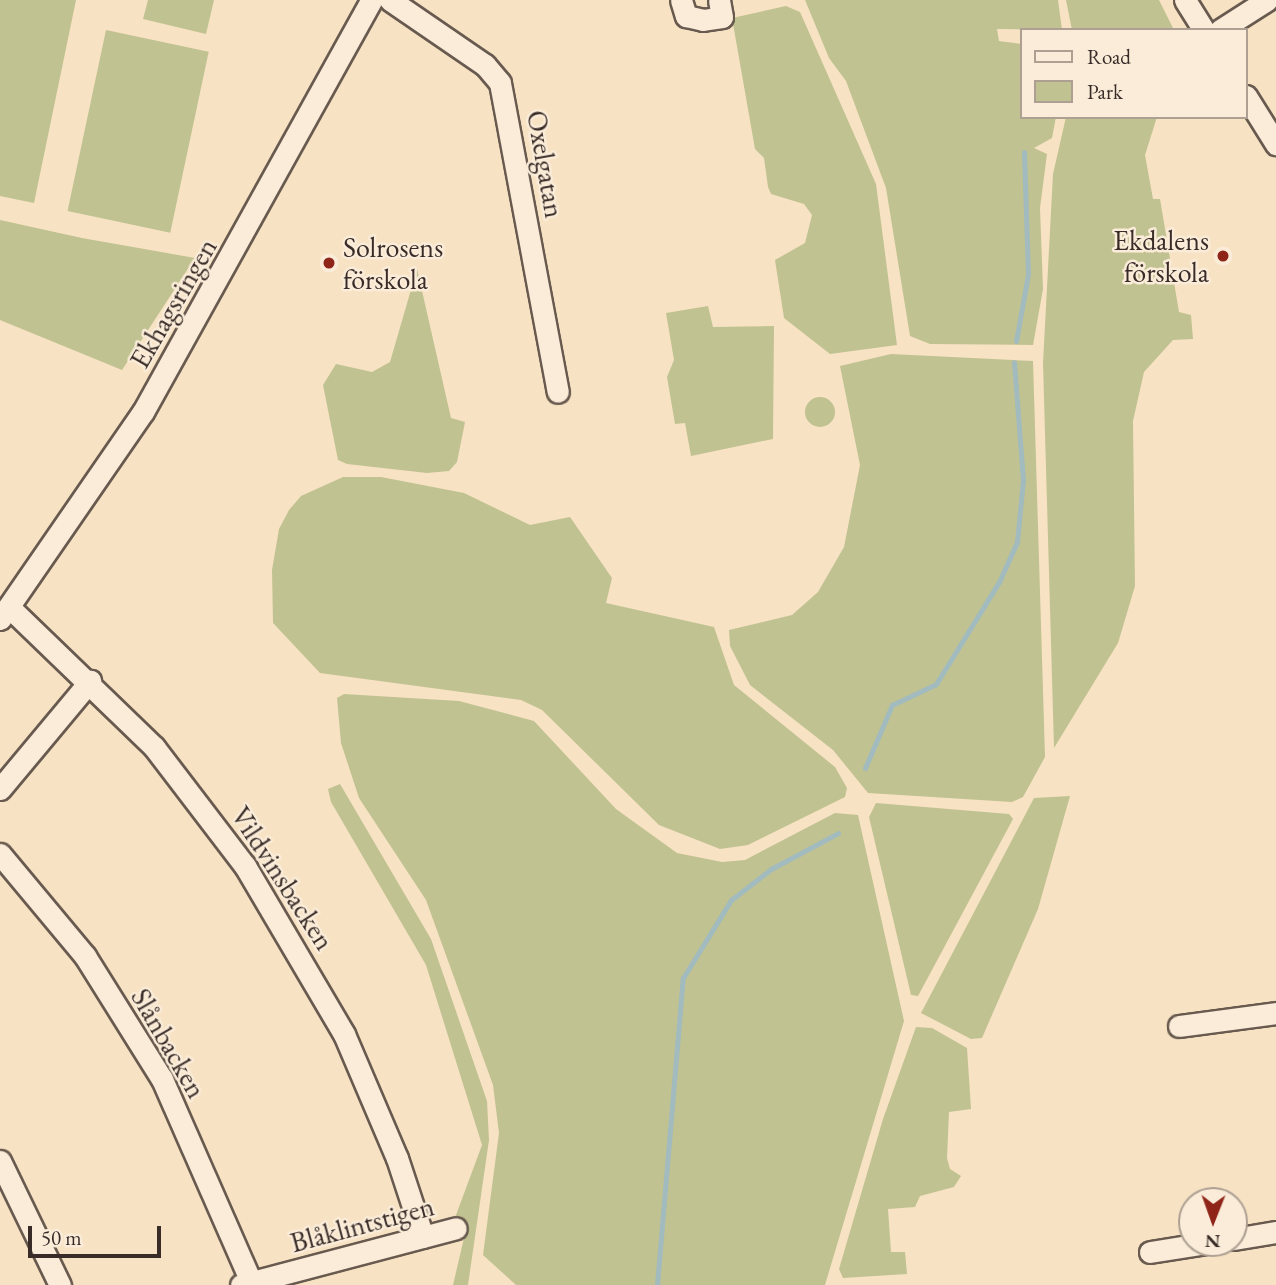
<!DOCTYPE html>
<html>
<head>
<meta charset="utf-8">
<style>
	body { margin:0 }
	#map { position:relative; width:1276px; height:1285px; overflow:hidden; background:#f7e2c3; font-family:"EB Garamond",serif }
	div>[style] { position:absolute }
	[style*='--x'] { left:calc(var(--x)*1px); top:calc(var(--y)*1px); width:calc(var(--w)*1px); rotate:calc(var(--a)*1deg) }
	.green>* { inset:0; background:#c1c291; transform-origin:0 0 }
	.round { border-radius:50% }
	.stream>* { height:5px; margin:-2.5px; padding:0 2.5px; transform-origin:2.5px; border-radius:2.5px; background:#a1bbbe }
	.roads { filter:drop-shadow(2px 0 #685a4f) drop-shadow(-2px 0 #685a4f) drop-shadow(0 2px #685a4f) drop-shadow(0 -2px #685a4f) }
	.minor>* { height:21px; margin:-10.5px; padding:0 10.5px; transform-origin:10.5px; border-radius:10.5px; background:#faecd8 }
	.dots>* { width:19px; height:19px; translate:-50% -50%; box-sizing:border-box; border:4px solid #faecd8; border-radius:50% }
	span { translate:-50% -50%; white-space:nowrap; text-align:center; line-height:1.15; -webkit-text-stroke:5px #faecd8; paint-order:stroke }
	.street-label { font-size:28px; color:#392c28 }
	.poi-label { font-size:28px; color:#392c28 }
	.right { translate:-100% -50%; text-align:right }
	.left { translate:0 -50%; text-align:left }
	.legend { position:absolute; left:1020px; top:28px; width:228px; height:91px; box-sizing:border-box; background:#faecd8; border:2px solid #ad9f92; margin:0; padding:9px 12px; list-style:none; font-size:21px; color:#392c28 }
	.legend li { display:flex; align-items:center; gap:14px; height:35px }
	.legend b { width:35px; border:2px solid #ad9f92 }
	.north { position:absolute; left:1178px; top:1187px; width:70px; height:70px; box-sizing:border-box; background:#faecd8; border:2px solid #ad9f92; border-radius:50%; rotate:181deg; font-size:19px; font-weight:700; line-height:28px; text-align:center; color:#392c28 }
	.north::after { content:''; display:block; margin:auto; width:24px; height:32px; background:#8f2418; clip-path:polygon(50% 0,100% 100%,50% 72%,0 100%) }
	.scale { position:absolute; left:28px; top:1226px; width:133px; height:32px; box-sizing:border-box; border:4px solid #392c28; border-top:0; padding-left:9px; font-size:21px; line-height:24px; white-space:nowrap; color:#392c28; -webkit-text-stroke:5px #faecd8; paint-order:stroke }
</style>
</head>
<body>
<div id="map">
	<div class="green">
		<i style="clip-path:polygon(0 0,76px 0,34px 203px,0 196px)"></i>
		<i style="clip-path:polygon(148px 0,214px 0,206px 34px,143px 19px)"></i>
		<i style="clip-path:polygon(805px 0,1058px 0,1062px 30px,997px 29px,999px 41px,1022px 44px,1022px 117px,1056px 117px,1052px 138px,1034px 148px,1047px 154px,1040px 208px,1043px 289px,1033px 345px,930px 344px,910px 336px,886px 188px,846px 81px,829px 58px)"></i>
		<i style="clip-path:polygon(1066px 0,1159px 0,1174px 30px,1072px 30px)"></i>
		<i style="clip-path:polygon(786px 6px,800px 12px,876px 184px,897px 345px,830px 354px,784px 318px,775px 260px,805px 243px,812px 215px,804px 204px,771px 194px,768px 187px,764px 158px,755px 149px,732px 18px)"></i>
		<i style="left:106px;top:30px;width:105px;height:185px;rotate:12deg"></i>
		<i style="clip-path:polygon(1066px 117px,1157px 117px,1145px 155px,1153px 199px,1160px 199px,1179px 312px,1191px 315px,1193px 339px,1173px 340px,1144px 372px,1133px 421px,1135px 586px,1118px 643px,1054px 748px,1043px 363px,1053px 174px)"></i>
		<i style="clip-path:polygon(0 220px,82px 238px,195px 258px,122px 370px,0 320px)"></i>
		<i style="clip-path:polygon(417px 269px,451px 418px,465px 422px,457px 462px,449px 471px,427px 473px,347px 464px,338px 460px,323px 385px,336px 364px,372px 372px,390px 362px)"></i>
		<i style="clip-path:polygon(708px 306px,713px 327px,774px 326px,773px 439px,691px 456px,685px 423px,675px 424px,667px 377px,674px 360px,666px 313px)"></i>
		<i style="clip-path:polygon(891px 354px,1033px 361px,1045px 757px,1023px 797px,1012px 802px,868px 793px,833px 750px,750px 685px,730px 646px,729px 630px,792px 615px,818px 592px,844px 547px,860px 465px,840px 366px)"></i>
		<i class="round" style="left:805px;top:397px;width:30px;height:30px"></i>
		<i style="clip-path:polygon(343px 477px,381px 477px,464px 493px,530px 525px,570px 517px,612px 578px,606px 603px,714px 627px,734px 685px,835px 767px,847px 788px,845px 797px,748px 845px,720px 849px,659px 825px,542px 710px,521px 700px,320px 673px,273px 623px,272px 570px,279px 529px,289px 510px,301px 496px)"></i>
		<i style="clip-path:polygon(344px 694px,459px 701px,534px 721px,616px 809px,677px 853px,722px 862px,745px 860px,835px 813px,858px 815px,904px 1021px,825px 1285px,516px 1285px,483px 1255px,499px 1133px,493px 1085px,426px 900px,359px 798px,341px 743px,337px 698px)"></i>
		<i style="clip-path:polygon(340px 784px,431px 939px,487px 1101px,489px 1140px,468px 1285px,453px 1285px,464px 1238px,456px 1215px,482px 1145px,426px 965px,331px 802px,328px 789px)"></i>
		<i style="clip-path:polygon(1070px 796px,1038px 909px,982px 1038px,971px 1039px,921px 1013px,1034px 798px)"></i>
		<i style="clip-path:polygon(876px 803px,1009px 814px,1013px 819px,918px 996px,911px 995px,869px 817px)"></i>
		<i style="clip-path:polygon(916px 1027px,932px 1028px,967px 1048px,971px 1109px,949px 1112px,947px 1158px,950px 1169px,961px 1176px,954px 1187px,920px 1196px,915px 1207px,888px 1209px,891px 1252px,905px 1252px,907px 1274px,843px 1278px,839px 1269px,883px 1119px)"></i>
	</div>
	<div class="stream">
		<i style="--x:1016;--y:341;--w:68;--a:-79.8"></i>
		<i style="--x:1028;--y:274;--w:122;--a:-91.9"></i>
		<i style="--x:865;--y:768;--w:69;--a:-66.8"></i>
		<i style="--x:892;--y:705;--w:49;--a:-25.5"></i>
		<i style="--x:936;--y:684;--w:120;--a:-58.3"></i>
		<i style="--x:999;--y:582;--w:44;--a:-65.8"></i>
		<i style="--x:1017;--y:542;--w:62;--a:-84.5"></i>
		<i style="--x:1023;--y:480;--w:118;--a:-94.4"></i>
		<i style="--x:657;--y:1285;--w:308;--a:-85.2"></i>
		<i style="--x:683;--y:978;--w:92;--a:-58.4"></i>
		<i style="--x:731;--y:900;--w:51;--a:-37.8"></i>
		<i style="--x:771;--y:869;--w:76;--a:-28.2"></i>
	</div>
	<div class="roads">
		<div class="minor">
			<i style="--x:390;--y:0;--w:115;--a:34.4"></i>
			<i style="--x:485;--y:65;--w:23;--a:50"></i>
			<i style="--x:500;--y:83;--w:314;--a:79.4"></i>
			<i style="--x:681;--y:0;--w:17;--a:73"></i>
			<i style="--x:686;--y:16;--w:17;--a:13"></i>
			<i style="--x:703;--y:20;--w:19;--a:-9"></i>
			<i style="--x:722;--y:17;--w:17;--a:-100"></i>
			<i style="--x:1185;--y:0;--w:36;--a:58"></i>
			<i style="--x:1220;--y:30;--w:56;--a:-32.6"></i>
			<i style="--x:1246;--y:96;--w:57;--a:58"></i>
			<i style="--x:9;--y:607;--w:202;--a:44"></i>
			<i style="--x:154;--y:747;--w:150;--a:52.6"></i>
			<i style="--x:245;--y:866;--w:195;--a:59.5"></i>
			<i style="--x:344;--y:1034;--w:135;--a:66.9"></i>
			<i style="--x:397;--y:1158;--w:83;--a:71.8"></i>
			<i style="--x:0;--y:619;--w:252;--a:-55.4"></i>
			<i style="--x:143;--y:412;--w:471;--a:-61"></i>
			<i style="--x:0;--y:789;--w:141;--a:-50.2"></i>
			<i style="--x:0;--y:854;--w:133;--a:50.2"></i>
			<i style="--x:85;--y:956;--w:145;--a:58"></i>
			<i style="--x:162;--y:1079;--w:222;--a:66.3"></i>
			<i style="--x:1179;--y:1026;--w:98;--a:-7.6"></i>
			<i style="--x:0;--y:1161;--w:138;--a:64.2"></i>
			<i style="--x:1234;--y:1239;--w:43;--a:-9.5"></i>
			<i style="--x:1150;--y:1252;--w:58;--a:-9"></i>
			<i style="--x:241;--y:1285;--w:222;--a:-14.8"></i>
		</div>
	</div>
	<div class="dots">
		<i style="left:1223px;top:256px;background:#8f2418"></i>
		<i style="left:329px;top:263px;background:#8f2418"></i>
	</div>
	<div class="street-label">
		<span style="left:546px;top:164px;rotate:80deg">Oxelgatan</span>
		<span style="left:173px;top:303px;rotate:-60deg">Ekhagsringen</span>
		<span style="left:283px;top:878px;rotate:57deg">Vildvinsbacken</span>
		<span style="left:169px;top:1043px;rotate:60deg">Slånbacken</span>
		<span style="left:362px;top:1224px;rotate:-15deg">Blåklintstigen</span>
	</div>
	<div class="poi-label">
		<span class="right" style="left:1209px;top:256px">Ekdalens<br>förskola</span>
		<span class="left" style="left:343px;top:263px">Solrosens<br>förskola</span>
	</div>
	<ul class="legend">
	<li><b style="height:9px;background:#faecd8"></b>Road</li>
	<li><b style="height:19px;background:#c1c291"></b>Park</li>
	</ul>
	<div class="north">N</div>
	<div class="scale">50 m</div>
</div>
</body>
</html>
